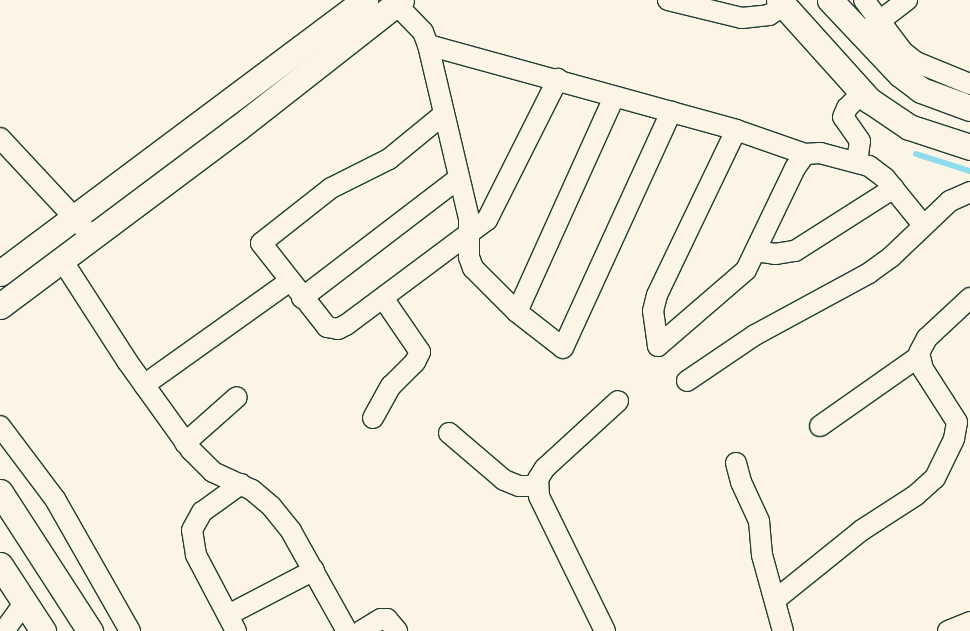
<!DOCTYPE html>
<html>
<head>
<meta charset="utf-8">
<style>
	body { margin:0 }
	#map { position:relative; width:970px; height:631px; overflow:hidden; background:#fcf5e5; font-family:Pangolin,sans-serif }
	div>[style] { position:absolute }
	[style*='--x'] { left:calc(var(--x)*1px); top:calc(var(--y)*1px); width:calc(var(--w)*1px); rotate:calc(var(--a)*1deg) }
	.stream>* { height:6px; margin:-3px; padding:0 3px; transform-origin:3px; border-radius:3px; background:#8edcec }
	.roads { filter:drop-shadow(1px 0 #1f3d34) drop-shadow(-1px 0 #1f3d34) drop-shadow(0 1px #1f3d34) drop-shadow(0 -1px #1f3d34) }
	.minor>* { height:20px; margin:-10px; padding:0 10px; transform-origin:10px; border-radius:10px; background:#fcf5e5 }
	.tertiary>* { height:25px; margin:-12.5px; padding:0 12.5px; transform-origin:12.5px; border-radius:12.5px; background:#fcf5e5 }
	span { translate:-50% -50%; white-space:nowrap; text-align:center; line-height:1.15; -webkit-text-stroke:5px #fcf5e5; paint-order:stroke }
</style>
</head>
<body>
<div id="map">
	<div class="stream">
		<i style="--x:916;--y:154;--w:57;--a:17.5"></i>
	</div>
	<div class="roads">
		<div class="minor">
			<i style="--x:668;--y:0;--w:76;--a:13.7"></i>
			<i style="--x:742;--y:18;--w:27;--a:-6"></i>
			<i style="--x:769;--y:15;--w:17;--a:-33"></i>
			<i style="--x:864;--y:0;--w:65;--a:53.1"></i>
			<i style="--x:903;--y:52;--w:16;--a:38"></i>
			<i style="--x:916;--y:62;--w:58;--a:22.2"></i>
			<i style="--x:396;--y:4;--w:39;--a:46"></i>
			<i style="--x:423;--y:32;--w:14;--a:69"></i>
			<i style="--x:428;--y:45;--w:179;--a:76.7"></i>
			<i style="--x:469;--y:219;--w:38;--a:90"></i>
			<i style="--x:469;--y:257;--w:12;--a:70"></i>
			<i style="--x:473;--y:268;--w:62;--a:45"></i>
			<i style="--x:517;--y:312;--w:58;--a:38"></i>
			<i style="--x:563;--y:348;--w:260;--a:-65.4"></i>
			<i style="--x:869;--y:29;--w:48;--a:-37.3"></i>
			<i style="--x:428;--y:45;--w:320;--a:15.4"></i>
			<i style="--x:736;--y:130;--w:73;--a:19.2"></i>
			<i style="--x:444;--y:114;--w:71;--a:140.7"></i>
			<i style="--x:389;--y:159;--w:65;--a:153.4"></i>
			<i style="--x:331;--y:188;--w:89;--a:141.8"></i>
			<i style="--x:261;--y:243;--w:107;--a:51.8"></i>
			<i style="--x:327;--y:327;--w:11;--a:10"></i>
			<i style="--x:338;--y:329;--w:9;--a:-27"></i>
			<i style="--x:346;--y:325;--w:176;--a:-36.7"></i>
			<i style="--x:487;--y:220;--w:158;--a:-63.3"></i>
			<i style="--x:0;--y:138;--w:123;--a:47"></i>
			<i style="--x:857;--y:162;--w:21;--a:-82"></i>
			<i style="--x:860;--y:141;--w:29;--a:-125"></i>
			<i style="--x:843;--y:117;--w:10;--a:-66"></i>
			<i style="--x:847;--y:108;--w:21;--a:-45"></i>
			<i style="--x:756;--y:251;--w:19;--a:9"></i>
			<i style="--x:775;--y:254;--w:20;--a:-9"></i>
			<i style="--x:795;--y:251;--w:117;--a:-32.5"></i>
			<i style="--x:62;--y:260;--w:120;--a:57.2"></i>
			<i style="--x:127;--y:361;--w:110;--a:54.3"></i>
			<i style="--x:191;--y:450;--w:31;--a:45"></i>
			<i style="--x:213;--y:472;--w:43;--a:24.8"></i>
			<i style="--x:252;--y:490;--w:25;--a:40"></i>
			<i style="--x:271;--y:506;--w:32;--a:51"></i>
			<i style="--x:291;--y:531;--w:115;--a:60.8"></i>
			<i style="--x:302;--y:298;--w:198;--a:-37.4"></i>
			<i style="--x:517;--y:312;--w:236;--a:-65.7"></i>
			<i style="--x:658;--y:346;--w:116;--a:-40.8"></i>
			<i style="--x:746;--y:270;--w:113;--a:-64.3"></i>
			<i style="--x:795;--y:168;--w:17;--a:-54"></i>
			<i style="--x:805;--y:154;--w:15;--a:-4"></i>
			<i style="--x:820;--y:153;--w:51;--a:14.9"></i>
			<i style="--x:869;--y:166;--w:20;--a:37"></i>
			<i style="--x:885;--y:178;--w:60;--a:51"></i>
			<i style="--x:658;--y:346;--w:35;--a:-98"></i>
			<i style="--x:653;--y:311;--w:16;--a:-76"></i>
			<i style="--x:657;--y:295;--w:183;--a:-64.4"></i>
			<i style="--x:687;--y:381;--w:82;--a:-34.1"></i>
			<i style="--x:755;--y:335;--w:130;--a:-28.5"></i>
			<i style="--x:869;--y:273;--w:26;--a:-36"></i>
			<i style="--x:890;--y:258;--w:83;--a:-43.5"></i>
			<i style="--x:950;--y:201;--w:22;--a:-24"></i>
			<i style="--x:144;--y:385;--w:179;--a:-35.5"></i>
			<i style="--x:373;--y:418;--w:37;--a:-61"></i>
			<i style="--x:391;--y:386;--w:34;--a:-45"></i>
			<i style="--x:415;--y:362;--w:11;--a:-63"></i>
			<i style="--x:420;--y:352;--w:65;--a:-124.4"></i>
			<i style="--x:0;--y:426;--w:91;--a:53"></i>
			<i style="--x:55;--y:499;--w:152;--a:60.4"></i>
			<i style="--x:820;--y:426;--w:120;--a:-35.1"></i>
			<i style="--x:449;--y:433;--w:72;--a:40.5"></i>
			<i style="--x:504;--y:480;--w:16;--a:22"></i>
			<i style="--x:519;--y:486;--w:19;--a:0"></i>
			<i style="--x:185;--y:443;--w:69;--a:-41.5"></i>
			<i style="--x:736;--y:463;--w:20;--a:75"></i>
			<i style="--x:741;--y:482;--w:43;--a:65.2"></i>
			<i style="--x:759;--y:521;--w:34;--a:85"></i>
			<i style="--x:762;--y:555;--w:79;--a:74.6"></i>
			<i style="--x:775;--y:600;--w:112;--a:-38.8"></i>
			<i style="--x:862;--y:530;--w:64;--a:-32.9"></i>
			<i style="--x:916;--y:495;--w:25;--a:-42"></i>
			<i style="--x:935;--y:478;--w:43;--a:-64"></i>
			<i style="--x:954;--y:439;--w:17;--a:-80"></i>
			<i style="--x:957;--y:422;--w:63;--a:-122.7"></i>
			<i style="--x:923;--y:369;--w:16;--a:-104"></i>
			<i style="--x:919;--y:353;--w:17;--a:-62"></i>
			<i style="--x:927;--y:338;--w:59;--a:-42.9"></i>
			<i style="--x:228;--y:615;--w:97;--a:-27.6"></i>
			<i style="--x:4;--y:631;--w:34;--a:-54"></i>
			<i style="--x:236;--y:631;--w:86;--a:-117.8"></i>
			<i style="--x:196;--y:555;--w:25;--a:-99"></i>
			<i style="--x:192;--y:530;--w:21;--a:-61"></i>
			<i style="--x:202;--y:512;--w:48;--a:-35.7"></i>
			<i style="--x:361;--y:631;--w:23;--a:-31"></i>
			<i style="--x:381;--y:619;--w:6;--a:0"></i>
			<i style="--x:387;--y:619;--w:16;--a:50"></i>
			<i style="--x:605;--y:631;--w:150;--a:-116.1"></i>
			<i style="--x:539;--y:496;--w:17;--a:-93"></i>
			<i style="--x:538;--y:479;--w:13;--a:-58"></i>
			<i style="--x:545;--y:468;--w:99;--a:-42.5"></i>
			<i style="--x:948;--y:631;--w:24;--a:-22"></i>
		</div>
		<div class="tertiary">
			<i style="--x:779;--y:0;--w:135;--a:48"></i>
			<i style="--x:869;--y:100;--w:48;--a:34"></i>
			<i style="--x:909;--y:127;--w:64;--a:18.2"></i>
			<i style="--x:830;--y:0;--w:102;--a:46.6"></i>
			<i style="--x:900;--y:74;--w:26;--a:37"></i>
			<i style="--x:921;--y:90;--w:52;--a:20.2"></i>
			<i style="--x:0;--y:273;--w:456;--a:-36.8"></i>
			<i style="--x:0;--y:306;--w:297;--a:-36.8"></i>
			<i style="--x:238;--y:128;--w:207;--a:-38.1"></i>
			<i style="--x:0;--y:492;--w:166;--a:57.1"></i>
			<i style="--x:0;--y:565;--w:79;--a:56.9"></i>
		</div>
	</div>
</div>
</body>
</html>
